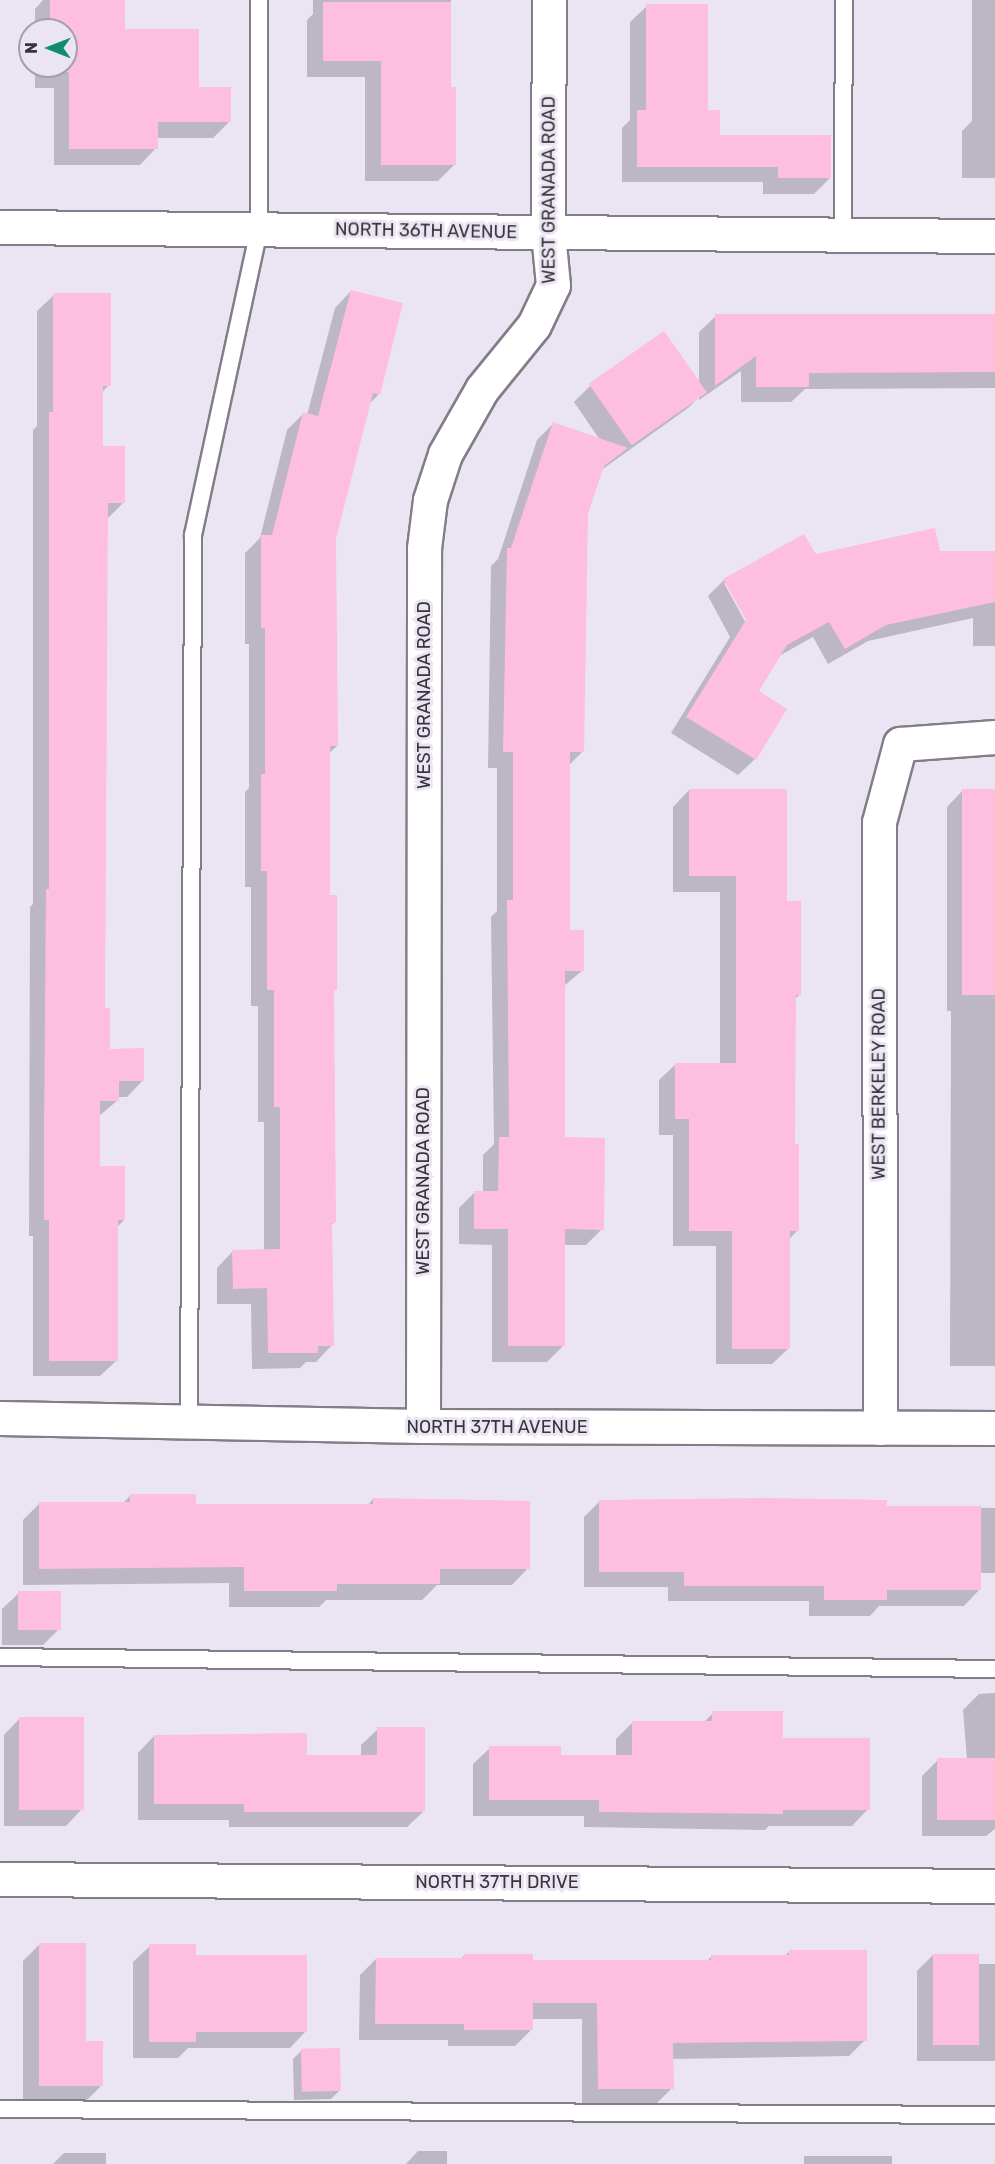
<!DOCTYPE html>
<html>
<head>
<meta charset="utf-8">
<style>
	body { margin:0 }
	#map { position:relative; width:995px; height:2164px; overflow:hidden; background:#ebe5f3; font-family:Rubik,sans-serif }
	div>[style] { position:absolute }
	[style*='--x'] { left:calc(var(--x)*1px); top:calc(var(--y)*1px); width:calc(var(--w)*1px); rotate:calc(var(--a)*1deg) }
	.shadow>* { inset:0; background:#0003; transform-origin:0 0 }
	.building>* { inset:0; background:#fdbedf; transform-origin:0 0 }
	.roads { filter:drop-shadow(2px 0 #837d89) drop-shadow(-2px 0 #837d89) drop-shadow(0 2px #837d89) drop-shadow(0 -2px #837d89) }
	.lane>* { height:16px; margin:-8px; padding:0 8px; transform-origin:8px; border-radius:8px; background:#fff }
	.street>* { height:33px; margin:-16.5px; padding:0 16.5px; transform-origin:16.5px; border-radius:16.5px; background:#fff }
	span { translate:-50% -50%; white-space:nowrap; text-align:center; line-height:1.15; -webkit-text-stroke:6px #ebe5f3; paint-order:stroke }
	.street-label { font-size:18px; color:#37353a }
	.north { position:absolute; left:18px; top:18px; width:60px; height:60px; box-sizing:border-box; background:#ebe5f3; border:2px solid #a39fa9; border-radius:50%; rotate:270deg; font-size:16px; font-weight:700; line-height:24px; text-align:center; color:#37353a }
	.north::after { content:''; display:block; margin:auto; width:21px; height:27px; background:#108c70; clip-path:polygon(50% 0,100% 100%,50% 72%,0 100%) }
</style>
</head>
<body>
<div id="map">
	<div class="shadow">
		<i style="clip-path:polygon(43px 0,124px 0,124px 30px,197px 88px,230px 121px,213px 138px,156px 138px,156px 148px,140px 165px,54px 165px,54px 88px,35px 88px,35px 66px,66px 66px,66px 30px,35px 30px,35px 9px)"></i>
		<i style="clip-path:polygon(313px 0,451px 0,449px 88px,455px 164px,438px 181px,365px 181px,365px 77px,307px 77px,307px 20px,313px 14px)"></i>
		<i style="clip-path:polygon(972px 0,995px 0,995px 178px,962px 178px,962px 131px,972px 121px)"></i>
		<i style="clip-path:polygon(647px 6px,718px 137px,830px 178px,814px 194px,763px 194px,763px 182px,622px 182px,622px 128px,630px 120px,630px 22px)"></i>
		<i style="clip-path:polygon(351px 291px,402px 304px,378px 395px,368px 405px,334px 539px,337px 746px,328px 754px,328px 897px,336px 989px,333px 992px,334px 1222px,331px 1226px,332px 1345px,316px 1362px,306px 1362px,300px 1368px,252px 1369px,251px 1304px,217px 1304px,217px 1268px,233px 1251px,264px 1251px,264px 1122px,258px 1122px,258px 1006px,251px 1006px,251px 887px,245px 887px,245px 792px,249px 788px,249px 644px,245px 644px,245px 553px,260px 538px,287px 430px,303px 414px,307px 415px,335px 308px)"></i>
		<i style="clip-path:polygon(54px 295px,109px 385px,101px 393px,101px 448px,123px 503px,107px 519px,103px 1009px,109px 1050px,143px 1080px,127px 1097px,118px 1097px,118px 1100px,99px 1116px,99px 1167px,124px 1220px,117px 1227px,117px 1360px,100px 1376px,33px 1376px,33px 1236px,29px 1236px,30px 907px,33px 904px,33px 430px,37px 426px,37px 311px)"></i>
		<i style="clip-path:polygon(716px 316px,995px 316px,995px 388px,805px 389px,791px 402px,741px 402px,741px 371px,699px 400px,699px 397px,688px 408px,600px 471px,586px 514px,583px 751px,568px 766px,568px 932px,583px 970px,564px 986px,564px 1139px,602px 1229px,586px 1245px,564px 1245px,564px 1345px,547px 1362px,492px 1362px,492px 1245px,459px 1244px,459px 1208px,475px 1192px,483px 1192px,483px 1155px,494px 1144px,491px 917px,497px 911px,497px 768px,488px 768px,491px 566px,498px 559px,537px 440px,553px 424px,600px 440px,574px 402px,590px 386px,699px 385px,699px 332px)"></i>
		<i style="clip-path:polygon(evenodd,938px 552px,995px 552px,995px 646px,973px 646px,973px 618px,868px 641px,828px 664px,813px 637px,779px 656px,757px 692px,785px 709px,755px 759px,738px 775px,671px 733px,730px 637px,708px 596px,724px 580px,815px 556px,938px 552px,724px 583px,727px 583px,751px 626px,748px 627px,724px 583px)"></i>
		<i style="clip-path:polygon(689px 790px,786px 903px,799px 995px,795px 999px,794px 1145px,798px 1230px,789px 1239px,789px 1348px,772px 1364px,716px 1364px,716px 1246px,673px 1246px,673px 1135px,659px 1135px,659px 1080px,676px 1064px,720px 1064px,720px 892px,673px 892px,673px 807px)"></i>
		<i style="clip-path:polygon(963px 790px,995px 790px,995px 1366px,950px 1366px,951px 1011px,947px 1011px,947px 807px)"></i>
		<i style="clip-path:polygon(131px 1495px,194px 1506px,367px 1506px,373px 1499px,528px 1568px,512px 1585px,437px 1585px,422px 1600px,326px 1600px,319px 1607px,229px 1607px,229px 1583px,23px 1585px,23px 1520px,39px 1504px,122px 1504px)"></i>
		<i style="clip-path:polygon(600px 1501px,995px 1508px,995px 1573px,980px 1573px,980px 1589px,964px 1606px,879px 1606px,870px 1616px,809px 1616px,809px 1601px,668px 1601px,668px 1587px,584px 1587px,584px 1517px)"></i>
		<i style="clip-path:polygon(19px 1593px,59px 1629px,43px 1645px,2px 1645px,2px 1609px)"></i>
		<i style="clip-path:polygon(995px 1693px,995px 1829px,986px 1836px,922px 1836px,922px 1776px,938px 1760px,967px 1760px,963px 1710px,979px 1694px)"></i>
		<i style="clip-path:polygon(713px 1713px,781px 1739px,868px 1809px,852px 1826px,769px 1826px,765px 1830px,584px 1827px,584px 1816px,473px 1816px,473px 1764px,490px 1748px,559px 1757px,616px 1757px,616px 1739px,632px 1723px,703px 1723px)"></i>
		<i style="clip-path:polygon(20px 1718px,82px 1809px,66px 1826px,4px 1826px,4px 1735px)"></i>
		<i style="clip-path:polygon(378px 1729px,424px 1811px,407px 1827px,229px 1827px,229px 1820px,138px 1820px,138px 1753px,154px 1736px,306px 1757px,361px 1757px,361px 1745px)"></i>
		<i style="clip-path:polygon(39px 1945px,101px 2086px,85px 2102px,23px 2102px,23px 1961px)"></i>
		<i style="clip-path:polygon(150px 1946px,194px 1956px,306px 2031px,290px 2048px,188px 2048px,178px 2058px,133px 2058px,133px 1962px)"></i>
		<i style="clip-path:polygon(789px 1952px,865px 2040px,849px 2056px,672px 2059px,672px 2088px,656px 2104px,582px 2104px,582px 2019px,531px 2019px,531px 2030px,515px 2046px,448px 2046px,448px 2040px,359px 2040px,360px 1975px,376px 1959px,461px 1959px,465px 1955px,531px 1962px,707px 1961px,712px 1956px,785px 1956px)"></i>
		<i style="clip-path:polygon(933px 1955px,977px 1964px,995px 1964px,995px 2061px,917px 2061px,917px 1971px)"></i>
		<i style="clip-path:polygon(302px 2050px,339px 2091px,331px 2099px,294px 2100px,293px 2059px)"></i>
		<i style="clip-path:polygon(418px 2151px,447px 2151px,447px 2164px,406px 2164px)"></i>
		<i style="clip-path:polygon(64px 2153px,106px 2153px,106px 2164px,53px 2164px)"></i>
		<i style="left:804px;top:2156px;width:88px;height:11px"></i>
	</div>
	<div class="building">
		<i style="clip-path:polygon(50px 0,125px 0,125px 29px,199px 29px,199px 87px,231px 87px,231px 122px,158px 122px,158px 149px,69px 149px,69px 72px,50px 72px,50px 66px,66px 66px,66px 30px,50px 30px)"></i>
		<i style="clip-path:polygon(323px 2px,451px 2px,451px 87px,456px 87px,456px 165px,381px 165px,381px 61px,323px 61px)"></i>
		<i style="clip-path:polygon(646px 4px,708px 4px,708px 110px,720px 110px,720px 135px,831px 135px,831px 178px,778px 178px,778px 167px,637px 167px,637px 110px,646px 110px)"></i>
		<i style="clip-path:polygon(351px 290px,403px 303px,380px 395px,373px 393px,336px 539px,338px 746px,330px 746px,330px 895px,337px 895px,337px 990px,334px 990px,336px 1223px,332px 1223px,334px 1346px,318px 1346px,318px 1353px,268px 1353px,267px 1288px,233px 1289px,232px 1250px,280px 1249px,280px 1107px,274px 1107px,274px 990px,267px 990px,267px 871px,261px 871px,261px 774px,265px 774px,265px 628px,261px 628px,261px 535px,272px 535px,303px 412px,318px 416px)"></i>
		<i style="clip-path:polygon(53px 293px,111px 293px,111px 386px,103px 386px,103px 446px,125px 446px,125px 503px,108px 503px,105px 1008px,110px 1008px,110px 1049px,144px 1048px,144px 1081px,119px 1081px,119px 1101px,100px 1101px,100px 1166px,125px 1166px,125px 1220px,118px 1220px,118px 1361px,49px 1361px,49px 1220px,44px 1220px,44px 1129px,46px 889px,49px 889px,49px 412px,53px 412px)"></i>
		<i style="clip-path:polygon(715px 314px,995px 314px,995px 372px,809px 373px,809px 387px,756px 387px,756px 356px,715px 386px)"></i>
		<i style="left:664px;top:331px;width:75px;height:92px;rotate:55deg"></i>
		<i style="clip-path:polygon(553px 422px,628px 448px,604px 466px,588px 514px,584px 752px,570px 752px,570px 930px,584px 930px,584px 971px,565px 971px,565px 1137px,605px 1138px,604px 1230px,565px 1229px,565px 1346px,508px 1346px,508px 1229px,474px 1229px,474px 1191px,498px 1191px,499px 1137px,509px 1137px,507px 900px,513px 900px,513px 752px,503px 752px,507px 548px,511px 548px)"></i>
		<i style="clip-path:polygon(935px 528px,940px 551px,995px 551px,995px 602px,886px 625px,845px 649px,829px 622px,787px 645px,759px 691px,787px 709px,756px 760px,686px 717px,746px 620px,723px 579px,804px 534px,816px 554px)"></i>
		<i style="clip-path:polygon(689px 789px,787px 789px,787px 901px,801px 901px,801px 995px,796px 995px,795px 1144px,799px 1144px,799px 1231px,790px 1231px,790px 1349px,732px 1349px,732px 1231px,689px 1231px,689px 1119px,675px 1119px,675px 1063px,736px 1063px,736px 876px,689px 876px)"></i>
		<i style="left:962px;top:789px;width:33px;height:206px"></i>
		<i style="clip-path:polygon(130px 1494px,196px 1494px,196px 1504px,373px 1504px,373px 1498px,530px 1501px,530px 1569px,440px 1569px,440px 1584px,337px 1584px,337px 1591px,244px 1591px,244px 1567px,39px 1569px,39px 1502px,130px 1502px)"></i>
		<i style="clip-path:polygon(767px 1498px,887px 1500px,887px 1506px,981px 1506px,981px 1590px,887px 1590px,887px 1600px,824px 1600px,824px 1586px,684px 1586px,684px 1572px,599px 1572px,599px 1500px)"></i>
		<i style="left:18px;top:1591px;width:43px;height:39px"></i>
		<i style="clip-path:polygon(712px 1711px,783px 1711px,783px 1738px,870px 1738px,870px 1810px,783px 1810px,783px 1814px,599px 1812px,599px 1800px,489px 1800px,489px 1746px,561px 1746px,561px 1755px,632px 1755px,632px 1721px,712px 1721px)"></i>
		<i style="left:19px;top:1717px;width:65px;height:93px"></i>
		<i style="clip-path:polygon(377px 1727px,425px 1727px,425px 1812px,244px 1812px,244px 1804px,154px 1804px,154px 1735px,307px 1733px,307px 1755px,377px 1755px)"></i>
		<i style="left:937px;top:1758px;width:58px;height:62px"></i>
		<i style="clip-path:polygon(39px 1943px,86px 1943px,86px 2041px,103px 2041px,103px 2086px,39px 2086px)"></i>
		<i style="clip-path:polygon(149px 1944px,196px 1944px,196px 1955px,307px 1955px,307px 2032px,196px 2032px,196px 2042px,149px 2042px)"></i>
		<i style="clip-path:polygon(789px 1950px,867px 1950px,867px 2041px,673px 2043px,674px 2089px,598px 2089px,597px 2003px,533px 2003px,533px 2030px,464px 2030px,464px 2024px,375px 2024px,376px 1958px,464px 1958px,464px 1954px,533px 1954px,533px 1960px,711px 1960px,711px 1955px,789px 1955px)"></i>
		<i style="left:933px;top:1954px;width:46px;height:91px"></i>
		<i style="left:340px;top:2048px;width:43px;height:39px;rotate:89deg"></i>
	</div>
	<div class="roads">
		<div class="lane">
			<i style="--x:843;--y:233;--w:233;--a:-89.8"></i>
			<i style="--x:189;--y:1422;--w:887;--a:-89.74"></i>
			<i style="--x:193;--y:535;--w:313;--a:-77.8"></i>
			<i style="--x:259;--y:229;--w:229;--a:-90"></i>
			<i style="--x:0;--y:1657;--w:995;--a:0.69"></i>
			<i style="--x:0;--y:2109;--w:995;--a:0.35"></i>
		</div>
		<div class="street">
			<i style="--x:0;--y:227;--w:995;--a:0.52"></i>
			<i style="--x:0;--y:1418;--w:423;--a:1.1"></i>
			<i style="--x:423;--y:1426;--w:572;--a:0.2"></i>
			<i style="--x:423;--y:1426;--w:878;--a:-89.93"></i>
			<i style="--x:424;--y:548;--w:48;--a:-82.9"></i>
			<i style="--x:430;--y:500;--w:48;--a:-71.9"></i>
			<i style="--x:445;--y:454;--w:75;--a:-60.4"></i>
			<i style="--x:482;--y:389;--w:82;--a:-50.9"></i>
			<i style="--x:534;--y:325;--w:44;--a:-64.6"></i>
			<i style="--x:553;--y:285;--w:52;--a:-95.5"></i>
			<i style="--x:548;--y:233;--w:233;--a:-89.8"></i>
			<i style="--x:880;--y:1428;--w:606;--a:-90.09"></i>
			<i style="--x:879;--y:822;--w:81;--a:-74.9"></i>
			<i style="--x:900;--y:744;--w:95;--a:-4.2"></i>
			<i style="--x:0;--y:1879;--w:995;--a:0.4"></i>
		</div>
	</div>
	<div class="street-label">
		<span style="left:549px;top:190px;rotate:-90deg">WEST GRANADA ROAD</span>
		<span style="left:426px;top:231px;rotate:1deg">NORTH 36TH AVENUE</span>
		<span style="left:424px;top:695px;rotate:-90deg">WEST GRANADA ROAD</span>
		<span style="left:879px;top:1084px;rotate:-90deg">WEST BERKELEY ROAD</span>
		<span style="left:423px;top:1181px;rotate:-90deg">WEST GRANADA ROAD</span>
		<span style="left:497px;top:1427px">NORTH 37TH AVENUE</span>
		<span style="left:497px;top:1882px">NORTH 37TH DRIVE</span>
	</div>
	<div class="north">N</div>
</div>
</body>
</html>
